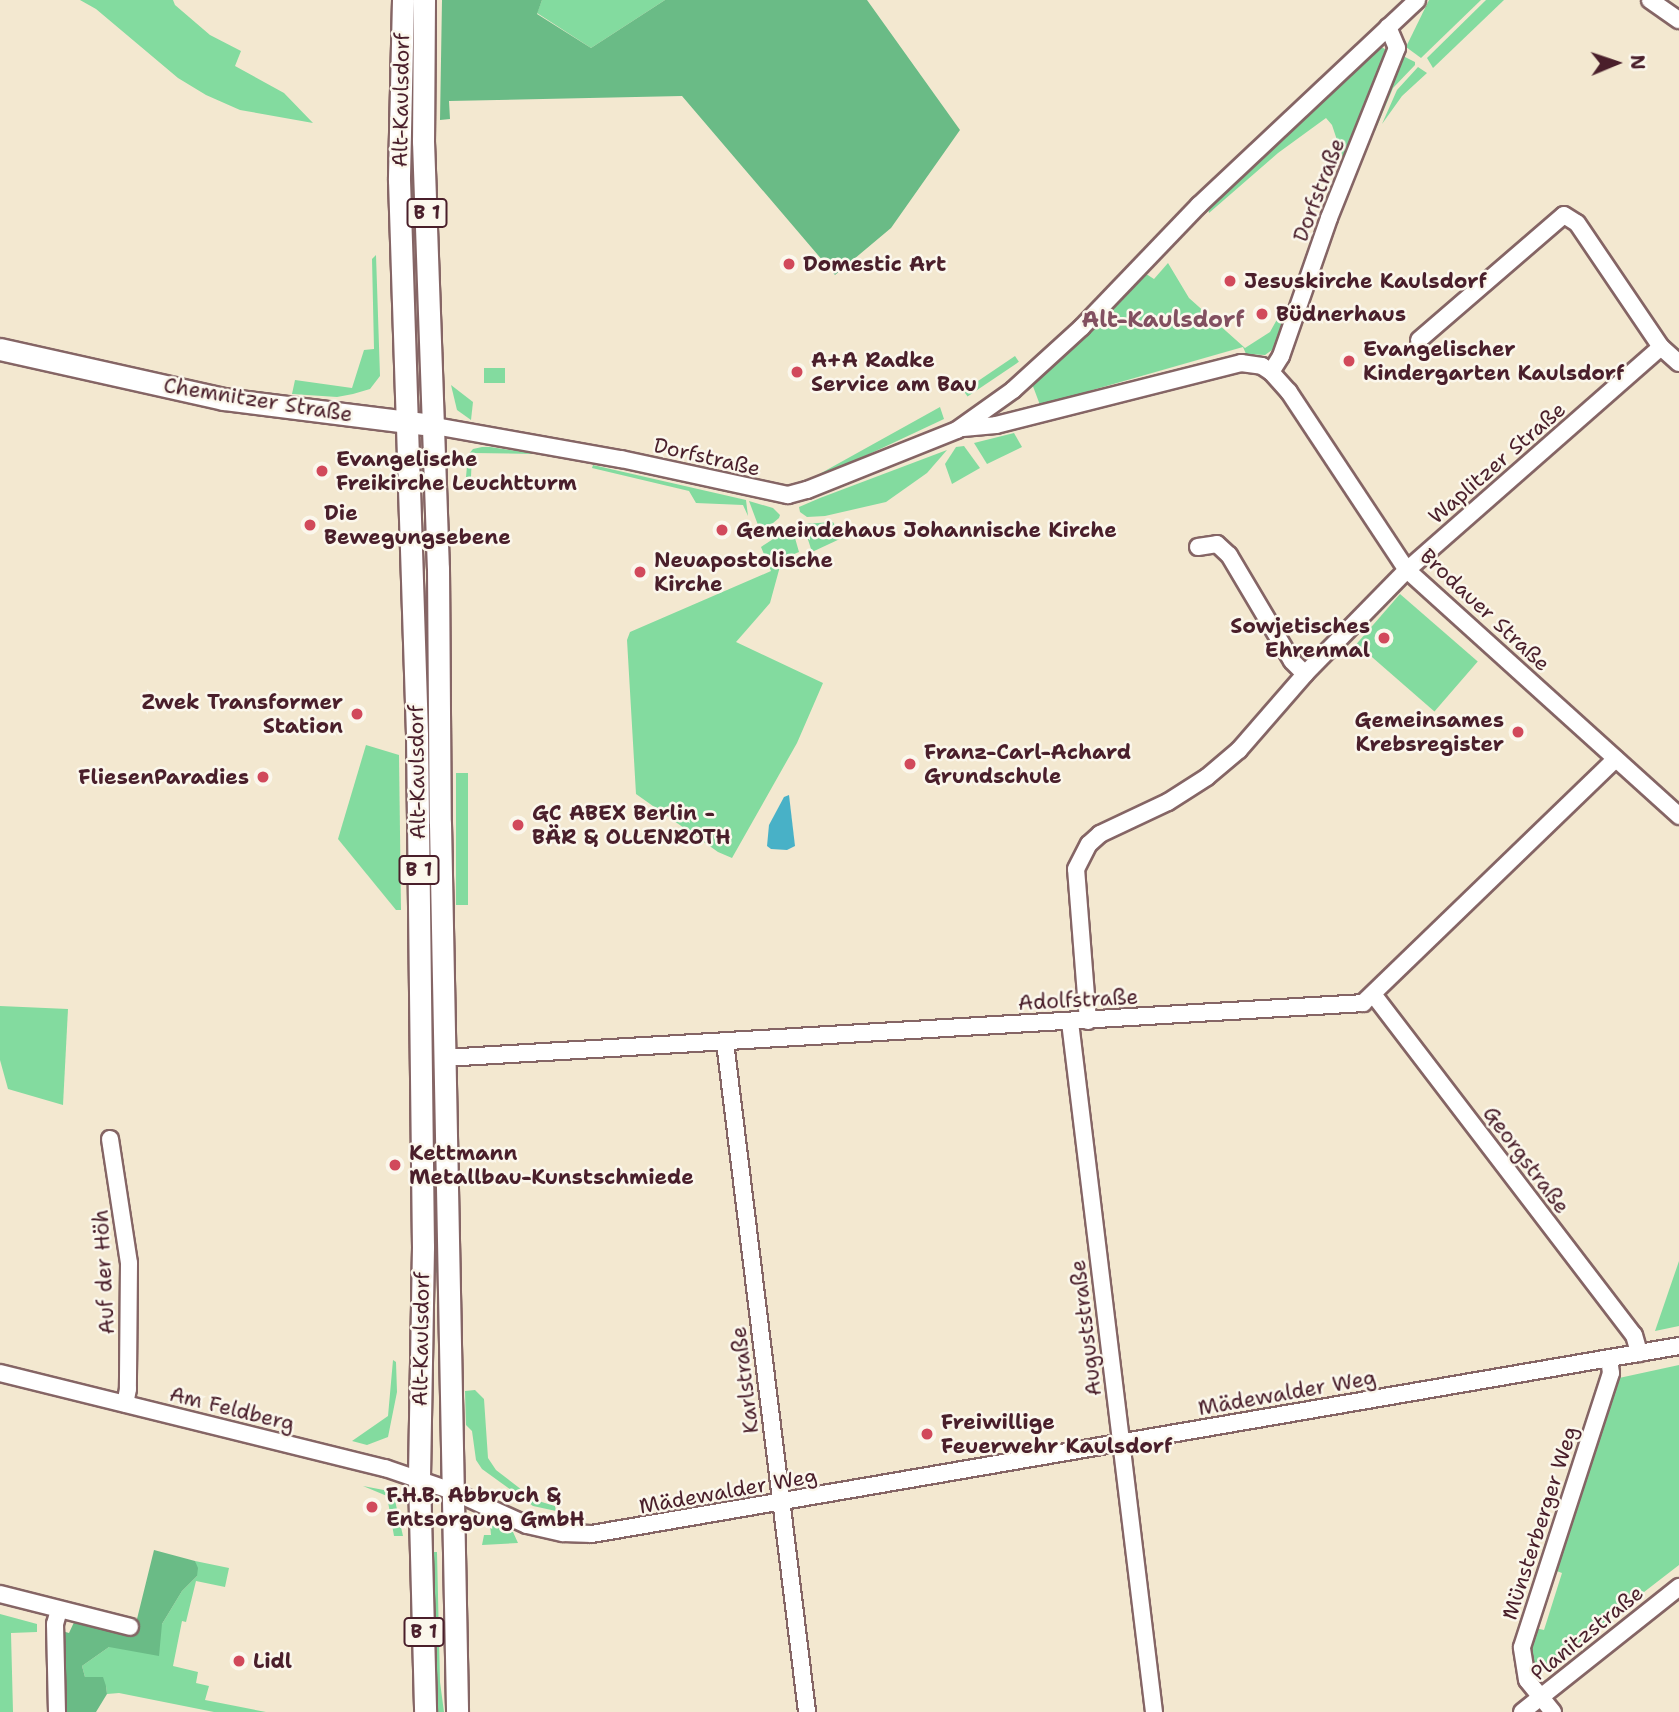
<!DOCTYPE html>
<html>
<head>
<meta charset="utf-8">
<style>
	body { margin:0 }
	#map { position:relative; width:1679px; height:1712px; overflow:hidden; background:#f3e8d0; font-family:"Shantell Sans",sans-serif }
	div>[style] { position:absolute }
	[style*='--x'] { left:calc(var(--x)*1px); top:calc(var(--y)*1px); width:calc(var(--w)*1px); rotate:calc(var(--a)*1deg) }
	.green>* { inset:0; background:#83db9f; transform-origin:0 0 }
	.forest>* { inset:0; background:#6abb86 }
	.water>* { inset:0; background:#48b1c7 }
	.roads { filter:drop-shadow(2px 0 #856565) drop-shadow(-2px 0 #856565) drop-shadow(0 2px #856565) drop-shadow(0 -2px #856565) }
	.minor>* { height:16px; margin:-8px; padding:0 8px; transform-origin:8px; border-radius:8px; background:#fff }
	.major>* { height:21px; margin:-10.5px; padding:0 10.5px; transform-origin:10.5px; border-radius:10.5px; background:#fff }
	.dots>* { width:19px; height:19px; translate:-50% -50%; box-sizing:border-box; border:4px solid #fbf7ec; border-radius:50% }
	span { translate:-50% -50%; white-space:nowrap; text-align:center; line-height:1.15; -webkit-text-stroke:5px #fbf7ec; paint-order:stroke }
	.shield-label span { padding:2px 5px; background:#fbf7ec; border:2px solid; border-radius:5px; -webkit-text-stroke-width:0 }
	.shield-label { font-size:19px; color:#4a1f2b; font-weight:700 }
	.street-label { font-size:21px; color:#4a1f2b }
	.poi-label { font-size:21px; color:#4a1f2b; font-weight:700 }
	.left { translate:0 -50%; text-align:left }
	.right { translate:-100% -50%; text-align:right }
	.neighbourhood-label { font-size:23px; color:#825060; font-weight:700 }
	.north { position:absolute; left:1581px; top:28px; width:70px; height:70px; -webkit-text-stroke:5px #fbf7ec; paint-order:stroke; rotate:88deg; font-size:19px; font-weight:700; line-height:28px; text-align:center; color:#4a1f2b }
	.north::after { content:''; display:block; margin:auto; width:24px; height:32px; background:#4a1f2b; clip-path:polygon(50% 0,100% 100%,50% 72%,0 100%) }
</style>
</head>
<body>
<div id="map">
	<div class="green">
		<i style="clip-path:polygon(80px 0,173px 0,175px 5px,210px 35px,241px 51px,235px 66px,284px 93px,313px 123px,240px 110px,206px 95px,178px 78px,96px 9px)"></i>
		<i style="clip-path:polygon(542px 0,665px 0,591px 48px,537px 13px)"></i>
		<i style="clip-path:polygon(1429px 0,1481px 0,1421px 58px,1406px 47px)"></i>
		<i style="clip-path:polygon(1486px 0,1504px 0,1433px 68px,1427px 58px)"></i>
		<i style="clip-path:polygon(1379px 46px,1387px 50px,1387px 57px,1344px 161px,1332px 125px,1326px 118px,1278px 153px,1209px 213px,1207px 205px)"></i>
		<i style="clip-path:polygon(1403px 56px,1415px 62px,1415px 65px,1393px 88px,1375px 131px,1372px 130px)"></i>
		<i style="clip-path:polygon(1418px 67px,1427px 73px,1402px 96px,1382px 124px,1397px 90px)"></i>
		<i style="clip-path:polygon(409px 69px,415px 69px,420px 252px,416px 252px,409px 176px)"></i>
		<i style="clip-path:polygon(376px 255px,380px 376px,370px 389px,353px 394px,337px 397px,292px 394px,295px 380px,352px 388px,364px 350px,374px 349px,372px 259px)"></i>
		<i style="clip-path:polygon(1168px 263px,1189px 298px,1245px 348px,1270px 332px,1285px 305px,1288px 321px,1275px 348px,1265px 355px,1246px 354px,1243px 347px,1040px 405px,1031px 381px,1143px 272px,1154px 279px)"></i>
		<i style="left:1015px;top:356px;width:7px;height:62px;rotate:56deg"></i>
		<i style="left:505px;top:368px;width:15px;height:21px;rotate:90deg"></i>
		<i style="clip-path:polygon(451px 385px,473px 402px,471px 420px,457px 410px)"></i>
		<i style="clip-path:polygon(940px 407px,944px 419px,814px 480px,814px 477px)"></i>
		<i style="clip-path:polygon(1014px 433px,1022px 447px,987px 464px,974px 443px)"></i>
		<i style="clip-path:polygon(964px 446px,980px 468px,952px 484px,945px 464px,956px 447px)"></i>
		<i style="clip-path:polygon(482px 447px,490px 447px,538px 454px,472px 453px,471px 477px,466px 477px,468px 455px,473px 449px)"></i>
		<i style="clip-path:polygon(947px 450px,927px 473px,886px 502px,825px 516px,807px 517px,800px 512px,799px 507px,820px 498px)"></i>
		<i style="clip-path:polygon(593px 465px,746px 500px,748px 516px,743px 505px,696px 503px,689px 491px,592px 468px)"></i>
		<i style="clip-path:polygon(749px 501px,773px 508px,780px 515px,779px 518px,761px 533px)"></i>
		<i style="clip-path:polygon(833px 522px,842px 538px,812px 552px,803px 524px)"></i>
		<i style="clip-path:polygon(787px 530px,793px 531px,799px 552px,782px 559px,770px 603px,736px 642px,823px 683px,797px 743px,732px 858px,718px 852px,636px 794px,627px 640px,630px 632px,771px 571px,761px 547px)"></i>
		<i style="left:1400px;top:594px;width:103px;height:66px;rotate:41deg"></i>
		<i style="clip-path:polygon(366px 745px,399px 755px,401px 910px,396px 910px,338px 839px)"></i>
		<i style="left:468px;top:773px;width:132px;height:12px;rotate:90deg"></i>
		<i style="clip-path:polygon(0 1006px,68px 1009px,63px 1105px,8px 1089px,0 1060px)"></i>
		<i style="clip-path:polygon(432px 1136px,436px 1136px,439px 1272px,434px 1273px)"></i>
		<i style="clip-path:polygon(1679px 1261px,1679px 1326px,1655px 1331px)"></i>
		<i style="clip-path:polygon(393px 1360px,396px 1362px,397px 1392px,388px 1437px,367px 1445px,352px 1441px,388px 1416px)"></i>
		<i style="clip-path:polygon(1679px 1365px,1679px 1565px,1534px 1677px,1527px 1652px,1535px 1628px,1544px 1630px,1562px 1573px,1554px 1570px,1619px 1378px)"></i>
		<i style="clip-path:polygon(475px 1390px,484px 1399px,488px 1458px,496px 1470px,535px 1500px,555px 1506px,556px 1511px,533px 1506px,482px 1469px,476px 1460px,472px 1431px,466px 1425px,465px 1391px)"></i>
		<i style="clip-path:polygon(363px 1486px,389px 1491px,394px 1496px,403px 1536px,394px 1536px,387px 1496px)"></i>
		<i style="clip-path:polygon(490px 1525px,513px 1532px,518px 1543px,482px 1545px,484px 1535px,491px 1535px)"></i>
		<i style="clip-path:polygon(431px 1552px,437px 1552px,440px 1682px,444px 1712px,436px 1712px)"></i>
		<i style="clip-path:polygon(195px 1561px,229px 1568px,225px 1587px,196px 1581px,186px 1622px,182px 1621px,173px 1666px,198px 1672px,196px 1683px,209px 1686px,205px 1700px,266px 1712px,214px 1712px,119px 1693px,107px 1694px,106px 1686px,85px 1677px,82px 1666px,109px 1647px,162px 1624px,182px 1591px,197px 1576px)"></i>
		<i style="clip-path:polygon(0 1614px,37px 1624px,37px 1632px,11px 1633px,13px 1712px,0 1712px)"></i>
	</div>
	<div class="forest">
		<i style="clip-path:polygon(442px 0,542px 0,537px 14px,591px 48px,665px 0,867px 0,960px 130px,891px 228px,835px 275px,682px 96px,449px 101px,450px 119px,440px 120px)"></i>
		<i style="clip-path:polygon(154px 1550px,195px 1561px,198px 1568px,197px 1576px,182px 1591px,162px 1624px,159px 1656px,109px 1647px,82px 1666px,85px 1677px,103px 1677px,106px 1686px,107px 1694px,96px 1712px,64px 1712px,62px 1631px,69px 1633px,76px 1618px,136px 1623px)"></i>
	</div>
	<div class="water">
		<i style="clip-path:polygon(789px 795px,795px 846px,787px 850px,771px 849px,767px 846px,769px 825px,784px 797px)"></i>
	</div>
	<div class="roads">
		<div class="minor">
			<i style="--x:1650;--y:0;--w:35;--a:35"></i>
			<i style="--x:1419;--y:340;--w:191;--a:-40.8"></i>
			<i style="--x:1564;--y:215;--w:15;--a:32"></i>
			<i style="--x:1577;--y:223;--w:150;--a:55.9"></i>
			<i style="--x:1661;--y:347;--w:24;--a:42"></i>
			<i style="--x:1271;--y:372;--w:19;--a:-58"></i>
			<i style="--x:1281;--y:356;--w:146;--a:-70.8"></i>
			<i style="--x:1329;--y:218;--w:183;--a:-68.2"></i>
			<i style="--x:1397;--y:48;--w:23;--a:-113"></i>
			<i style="--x:435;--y:426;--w:189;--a:10.1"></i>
			<i style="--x:621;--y:459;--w:171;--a:12.2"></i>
			<i style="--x:788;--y:495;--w:20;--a:-15"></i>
			<i style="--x:807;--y:490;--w:162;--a:-21.8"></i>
			<i style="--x:957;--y:430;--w:69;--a:-35.5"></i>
			<i style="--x:1013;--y:390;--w:93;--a:-42.4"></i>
			<i style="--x:1082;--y:327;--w:169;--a:-46.2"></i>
			<i style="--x:1199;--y:205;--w:299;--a:-43.2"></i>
			<i style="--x:963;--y:428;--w:33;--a:-5"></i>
			<i style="--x:996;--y:425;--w:253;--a:-14.2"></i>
			<i style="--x:1241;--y:363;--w:21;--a:8"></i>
			<i style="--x:1262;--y:366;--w:11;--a:34"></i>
			<i style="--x:1271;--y:372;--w:27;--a:48"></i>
			<i style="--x:1289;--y:392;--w:214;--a:56.5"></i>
			<i style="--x:1407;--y:570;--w:367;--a:42.1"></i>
			<i style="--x:1198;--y:547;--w:19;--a:-9"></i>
			<i style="--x:1217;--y:544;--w:16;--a:43"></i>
			<i style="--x:1229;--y:555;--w:123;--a:59.3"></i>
			<i style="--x:1292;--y:661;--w:18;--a:45"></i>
			<i style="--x:1373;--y:994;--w:429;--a:52.6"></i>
			<i style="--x:1634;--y:1335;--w:19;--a:74"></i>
			<i style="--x:1088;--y:1021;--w:152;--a:-94.5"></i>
			<i style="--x:1076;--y:869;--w:28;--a:-63"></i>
			<i style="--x:1089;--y:844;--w:15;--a:-42"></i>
			<i style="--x:1100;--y:834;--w:75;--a:-25.2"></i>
			<i style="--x:1168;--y:802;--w:46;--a:-32.7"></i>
			<i style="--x:1207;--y:777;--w:42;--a:-40.2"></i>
			<i style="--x:1239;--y:750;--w:101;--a:-49"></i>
			<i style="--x:1305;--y:674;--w:146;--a:-45.6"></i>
			<i style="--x:1407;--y:570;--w:338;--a:-41.3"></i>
			<i style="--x:1070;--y:1022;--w:695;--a:83.06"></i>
			<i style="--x:725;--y:1042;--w:675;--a:83.02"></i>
			<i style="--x:444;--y:1058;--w:921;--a:-3.42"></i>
			<i style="--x:1363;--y:1003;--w:351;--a:-44"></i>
			<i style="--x:110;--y:1139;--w:125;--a:81.3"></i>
			<i style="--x:129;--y:1263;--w:126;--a:90.5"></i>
			<i style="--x:128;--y:1389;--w:15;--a:101"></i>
			<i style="--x:0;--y:1373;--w:397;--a:13.9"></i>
			<i style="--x:385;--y:1468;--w:71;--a:18.9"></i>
			<i style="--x:452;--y:1491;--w:82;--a:24.4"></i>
			<i style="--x:527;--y:1525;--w:37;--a:13"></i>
			<i style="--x:563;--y:1533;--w:29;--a:2"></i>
			<i style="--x:592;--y:1534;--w:1103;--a:-9.81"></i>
			<i style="--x:0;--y:1594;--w:134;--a:14.2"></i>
			<i style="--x:57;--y:1712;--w:88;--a:-91.3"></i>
			<i style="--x:55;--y:1624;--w:15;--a:-74"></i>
			<i style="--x:1522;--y:1712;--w:201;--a:-38.5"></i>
			<i style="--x:1553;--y:1712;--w:41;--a:-129.1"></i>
			<i style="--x:1527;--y:1680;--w:33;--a:-99"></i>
			<i style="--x:1522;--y:1647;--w:288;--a:-72"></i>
			<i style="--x:1611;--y:1373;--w:14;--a:-98"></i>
		</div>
		<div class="major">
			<i style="--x:403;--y:0;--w:180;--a:91.3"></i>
			<i style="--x:399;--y:180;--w:555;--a:88.14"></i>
			<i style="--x:417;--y:735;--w:512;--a:89.33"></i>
			<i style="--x:423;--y:1247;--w:231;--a:91"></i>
			<i style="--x:419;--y:1478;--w:234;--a:88.5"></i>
			<i style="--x:424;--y:0;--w:141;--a:90.4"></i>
			<i style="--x:423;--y:141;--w:427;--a:88"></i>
			<i style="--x:438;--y:568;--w:255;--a:89.6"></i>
			<i style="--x:440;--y:823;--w:889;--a:88.9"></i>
			<i style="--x:0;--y:349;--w:229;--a:12.6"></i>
			<i style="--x:223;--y:399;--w:202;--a:7.1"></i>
		</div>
	</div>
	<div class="dots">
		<i style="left:789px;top:264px;background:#d1495b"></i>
		<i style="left:1230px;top:281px;background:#d1495b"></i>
		<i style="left:1262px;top:314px;background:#d1495b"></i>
		<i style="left:1349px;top:361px;background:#d1495b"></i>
		<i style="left:797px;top:372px;background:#d1495b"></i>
		<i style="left:322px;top:471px;background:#d1495b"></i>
		<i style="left:310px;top:525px;background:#d1495b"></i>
		<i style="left:722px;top:530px;background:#d1495b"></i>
		<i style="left:640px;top:572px;background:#d1495b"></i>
		<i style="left:1384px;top:638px;background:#d1495b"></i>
		<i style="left:357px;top:714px;background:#d1495b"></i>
		<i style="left:1518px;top:732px;background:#d1495b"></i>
		<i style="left:910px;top:764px;background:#d1495b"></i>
		<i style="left:263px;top:777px;background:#d1495b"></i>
		<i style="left:518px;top:825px;background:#d1495b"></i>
		<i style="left:395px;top:1165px;background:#d1495b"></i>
		<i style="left:927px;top:1434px;background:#d1495b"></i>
		<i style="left:372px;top:1507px;background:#d1495b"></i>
		<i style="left:239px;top:1661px;background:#d1495b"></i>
	</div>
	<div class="shield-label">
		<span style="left:427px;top:213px">B 1</span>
		<span style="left:419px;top:870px">B 1</span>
		<span style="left:424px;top:1632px">B 1</span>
	</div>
	<div class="street-label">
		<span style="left:401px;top:100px;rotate:-89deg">Alt-Kaulsdorf</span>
		<span style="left:1319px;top:190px;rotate:-69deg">Dorfstraße</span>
		<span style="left:258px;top:400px;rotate:9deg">Chemnitzer Straße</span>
		<span style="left:707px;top:457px;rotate:13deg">Dorfstraße</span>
		<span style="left:1497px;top:463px;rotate:-41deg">Waplitzer Straße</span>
		<span style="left:1485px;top:610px;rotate:43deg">Brodauer Straße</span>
		<span style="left:417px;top:772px;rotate:-91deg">Alt-Kaulsdorf</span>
		<span style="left:1078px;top:1000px;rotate:-3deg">Adolfstraße</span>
		<span style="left:1526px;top:1160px;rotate:53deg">Georgstraße</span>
		<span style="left:104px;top:1272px;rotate:-93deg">Auf der Höh</span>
		<span style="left:1086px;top:1328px;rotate:-97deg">Auguststraße</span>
		<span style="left:421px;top:1339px;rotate:-89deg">Alt-Kaulsdorf</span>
		<span style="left:745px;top:1380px;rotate:-97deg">Karlstraße</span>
		<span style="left:1287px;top:1393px;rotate:-10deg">Mädewalder Weg</span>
		<span style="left:232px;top:1409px;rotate:14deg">Am Feldberg</span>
		<span style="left:728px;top:1491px;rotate:-10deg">Mädewalder Weg</span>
		<span style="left:1540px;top:1523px;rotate:-72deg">Münsterberger Weg</span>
		<span style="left:1587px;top:1633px;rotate:-39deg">Planitzstraße</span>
	</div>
	<div class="poi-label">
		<span class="left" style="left:803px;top:264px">Domestic Art</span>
		<span class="left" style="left:1244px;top:281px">Jesuskirche Kaulsdorf</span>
		<span class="left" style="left:1276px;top:314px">Büdnerhaus</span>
		<span class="left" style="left:1363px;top:361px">Evangelischer<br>Kindergarten Kaulsdorf</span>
		<span class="left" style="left:811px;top:372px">A+A Radke<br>Service am Bau</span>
		<span class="left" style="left:336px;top:471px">Evangelische<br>Freikirche Leuchtturm</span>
		<span class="left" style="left:324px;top:525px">Die<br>Bewegungsebene</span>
		<span class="left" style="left:736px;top:530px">Gemeindehaus Johannische Kirche</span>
		<span class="left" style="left:654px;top:572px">Neuapostolische<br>Kirche</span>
		<span class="right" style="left:1370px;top:638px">Sowjetisches<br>Ehrenmal</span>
		<span class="right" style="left:343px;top:714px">Zwek Transformer<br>Station</span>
		<span class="right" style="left:1504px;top:732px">Gemeinsames<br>Krebsregister</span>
		<span class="left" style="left:924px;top:764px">Franz-Carl-Achard<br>Grundschule</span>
		<span class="right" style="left:249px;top:777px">FliesenParadies</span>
		<span class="left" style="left:532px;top:825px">GC ABEX Berlin -<br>BÄR &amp; OLLENROTH</span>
		<span class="left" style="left:409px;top:1165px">Kettmann<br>Metallbau-Kunstschmiede</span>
		<span class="left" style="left:941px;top:1434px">Freiwillige<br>Feuerwehr Kaulsdorf</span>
		<span class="left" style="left:386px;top:1507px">F.H.B. Abbruch &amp;<br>Entsorgung GmbH</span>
		<span class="left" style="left:253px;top:1661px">Lidl</span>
	</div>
	<div class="neighbourhood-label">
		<span style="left:1163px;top:319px">Alt-Kaulsdorf</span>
	</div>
	<div class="north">N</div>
</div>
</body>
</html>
